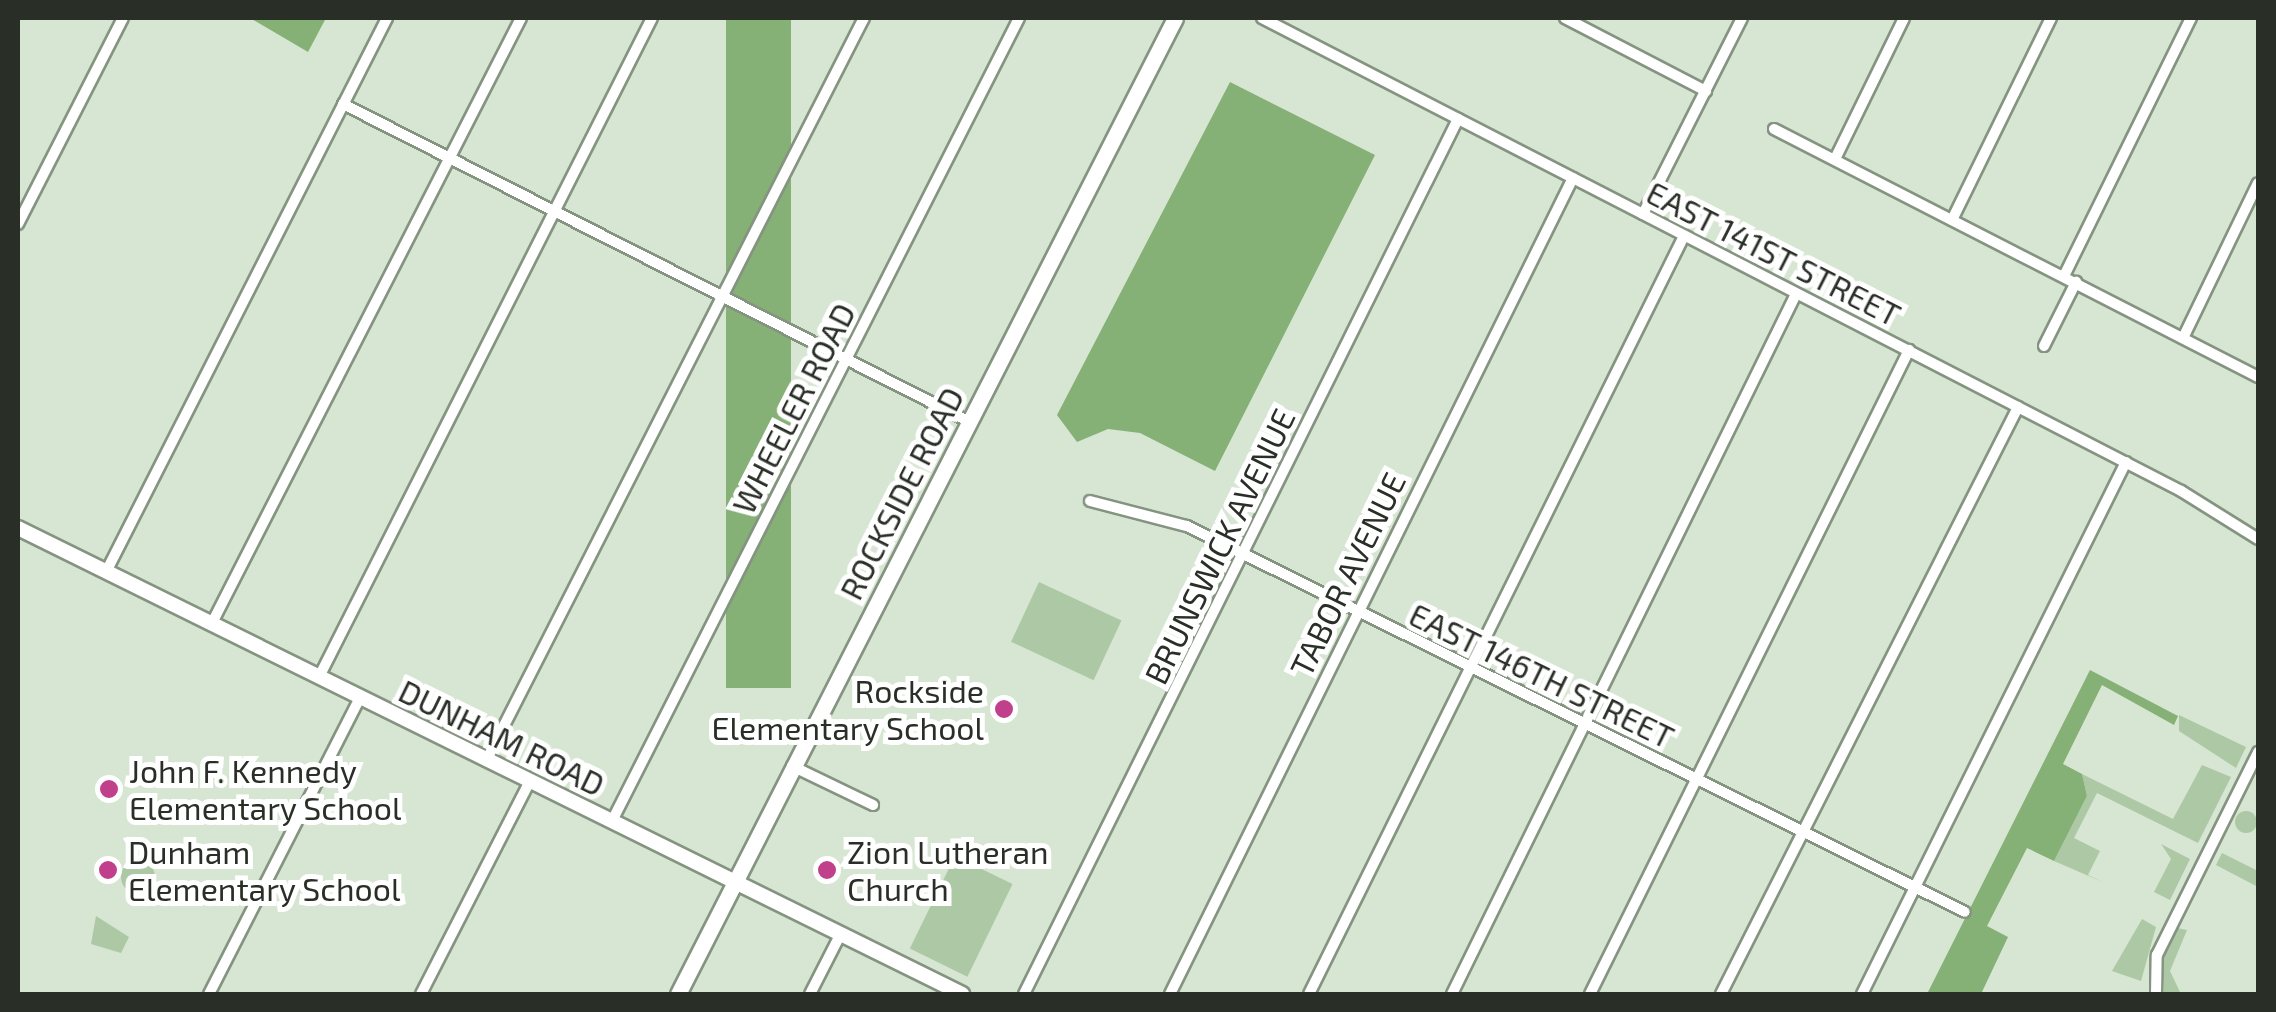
<!DOCTYPE html>
<html>
<head>
<meta charset="utf-8">
<style>
	body { margin:0 }
	#map { position:relative; width:2276px; height:1012px; overflow:hidden; background:#d7e6d2; font-family:"Exo 2",sans-serif }
	div>[style] { position:absolute }
	[style*='--x'] { left:calc(var(--x)*1px); top:calc(var(--y)*1px); width:calc(var(--w)*1px); rotate:calc(var(--a)*1deg) }
	.green>* { inset:0; background:#adc8a4; transform-origin:0 0 }
	.round { border-radius:50% }
	.forest>* { inset:0; background:#85b076; transform-origin:0 0 }
	.roads { filter:drop-shadow(2px 0 #859381) drop-shadow(-2px 0 #859381) drop-shadow(0 2px #859381) drop-shadow(0 -2px #859381) }
	.street>* { height:10px; margin:-5px; padding:0 5px; transform-origin:5px; border-radius:5px; background:#fff }
	.secondary>* { height:14px; margin:-7px; padding:0 7px; transform-origin:7px; border-radius:7px; background:#fff }
	.primary>* { height:15px; margin:-7.5px; padding:0 7.5px; transform-origin:7.5px; border-radius:7.5px; background:#fff }
	.dots>* { width:28px; height:28px; translate:-50% -50%; box-sizing:border-box; border:5px solid #fff; border-radius:50% }
	span { translate:-50% -50%; white-space:nowrap; text-align:center; line-height:1.15; -webkit-text-stroke:10px #fff; paint-order:stroke }
	.street-label { font-size:32px; color:#292f27 }
	.poi-label { font-size:32px; color:#292f27 }
	.right { translate:-100% -50%; text-align:right }
	.left { translate:0 -50%; text-align:left }
	.frame { position:absolute; inset:0; border:20px solid #292f27; pointer-events:none }
</style>
</head>
<body>
<div id="map">
	<div class="green">
		<i style="left:1039px;top:582px;width:91px;height:66px;rotate:25deg"></i>
		<i style="clip-path:polygon(2179px 715px,2246px 747px,2236px 768px,2179px 731px)"></i>
		<i style="clip-path:polygon(2202px 765px,2231px 777px,2198px 843px,2097px 793px,2074px 838px,2100px 851px,2088px 875px,2105px 883px,2054px 861px,2087px 796px,2082px 774px,2173px 819px)"></i>
		<i class="round" style="left:2235px;top:811px;width:22px;height:22px"></i>
		<i style="clip-path:polygon(2161px 844px,2190px 859px,2170px 900px,2154px 892px,2171px 859px)"></i>
		<i style="clip-path:polygon(2222px 853px,2258px 871px,2258px 887px,2216px 865px)"></i>
		<i style="left:955px;top:856px;width:64px;height:103px;rotate:26deg"></i>
		<i class="round" style="left:121px;top:860px;width:34px;height:34px"></i>
		<i style="clip-path:polygon(96px 916px,129px 937px,121px 953px,91px 944px)"></i>
		<i style="clip-path:polygon(2142px 919px,2156px 927px,2141px 981px,2112px 971px)"></i>
		<i style="clip-path:polygon(2177px 928px,2187px 930px,2170px 971px,2181px 994px,2162px 994px,2161px 963px)"></i>
	</div>
	<div class="forest">
		<i style="clip-path:polygon(250px 18px,326px 18px,308px 52px)"></i>
		<i style="left:726px;top:18px;width:65px;height:670px"></i>
		<i style="clip-path:polygon(1230px 82px,1375px 155px,1215px 471px,1140px 433px,1108px 429px,1077px 442px,1057px 415px)"></i>
		<i style="clip-path:polygon(2090px 670px,2178px 716px,2174px 725px,2102px 685px,2063px 764px,2082px 774px,2087px 796px,2054px 861px,2027px 848px,1987px 926px,2008px 937px,1981px 994px,1927px 994px)"></i>
	</div>
	<div class="roads">
		<div class="street">
			<i style="--x:1262;--y:18;--w:1034;--a:27.23"></i>
			<i style="--x:2181;--y:491;--w:91;--a:31.9"></i>
			<i style="--x:1565;--y:18;--w:159;--a:27.4"></i>
			<i style="--x:343;--y:104;--w:701;--a:26.89"></i>
			<i style="--x:1774;--y:129;--w:544;--a:27.13"></i>
			<i style="--x:1835;--y:159;--w:157;--a:-63.9"></i>
			<i style="--x:1643;--y:214;--w:220;--a:-63.2"></i>
			<i style="--x:1952;--y:220;--w:225;--a:-63.9"></i>
			<i style="--x:18;--y:224;--w:231;--a:-63"></i>
			<i style="--x:2064;--y:276;--w:288;--a:-63.8"></i>
			<i style="--x:2183;--y:338;--w:172;--a:-64.2"></i>
			<i style="--x:2044;--y:346;--w:72;--a:-63.4"></i>
			<i style="--x:1090;--y:501;--w:100;--a:14.5"></i>
			<i style="--x:1187;--y:526;--w:868;--a:26.39"></i>
			<i style="--x:106;--y:572;--w:621;--a:-63.1"></i>
			<i style="--x:212;--y:623;--w:679;--a:-62.94"></i>
			<i style="--x:319;--y:677;--w:738;--a:-63.19"></i>
			<i style="--x:486;--y:761;--w:834;--a:-63.04"></i>
			<i style="--x:792;--y:766;--w:90;--a:25.7"></i>
			<i style="--x:612;--y:821;--w:900;--a:-63.12"></i>
			<i style="--x:209;--y:994;--w:332;--a:-63"></i>
			<i style="--x:421;--y:994;--w:239;--a:-62.9"></i>
			<i style="--x:810;--y:994;--w:66;--a:-63"></i>
			<i style="--x:1024;--y:994;--w:977;--a:-63.62"></i>
			<i style="--x:1170;--y:994;--w:910;--a:-63.72"></i>
			<i style="--x:1309;--y:994;--w:846;--a:-63.68"></i>
			<i style="--x:1452;--y:994;--w:780;--a:-63.83"></i>
			<i style="--x:1590;--y:994;--w:719;--a:-63.65"></i>
			<i style="--x:1721;--y:994;--w:658;--a:-63.16"></i>
			<i style="--x:1862;--y:994;--w:594;--a:-63.61"></i>
			<i style="--x:2156;--y:994;--w:39;--a:-89"></i>
			<i style="--x:2157;--y:955;--w:227;--a:-63.5"></i>
		</div>
		<div class="secondary">
			<i style="--x:18;--y:528;--w:1053;--a:26.27"></i>
		</div>
		<div class="primary">
			<i style="--x:678;--y:994;--w:1095;--a:-63.01"></i>
		</div>
	</div>
	<div class="dots">
		<i style="left:1004px;top:709px;background:#c0408b"></i>
		<i style="left:109px;top:789px;background:#c0408b"></i>
		<i style="left:108px;top:870px;background:#c0408b"></i>
		<i style="left:827px;top:870px;background:#c0408b"></i>
	</div>
	<div class="street-label">
		<span style="left:1774px;top:253px;rotate:27deg">EAST 141ST STREET</span>
		<span style="left:793px;top:408px;rotate:-63deg">WHEELER ROAD</span>
		<span style="left:901px;top:493px;rotate:-63deg">ROCKSIDE ROAD</span>
		<span style="left:1219px;top:546px;rotate:-64deg">BRUNSWICK AVENUE</span>
		<span style="left:1347px;top:574px;rotate:-64deg">TABOR AVENUE</span>
		<span style="left:1542px;top:675px;rotate:26deg">EAST 146TH STREET</span>
		<span style="left:502px;top:737px;rotate:26deg">DUNHAM ROAD</span>
	</div>
	<div class="poi-label">
		<span class="right" style="left:984px;top:709px">Rockside<br>Elementary School</span>
		<span class="left" style="left:129px;top:789px">John F. Kennedy<br>Elementary School</span>
		<span class="left" style="left:128px;top:870px">Dunham<br>Elementary School</span>
		<span class="left" style="left:847px;top:870px">Zion Lutheran<br>Church</span>
	</div>
	<div class="frame"></div>
</div>
</body>
</html>
